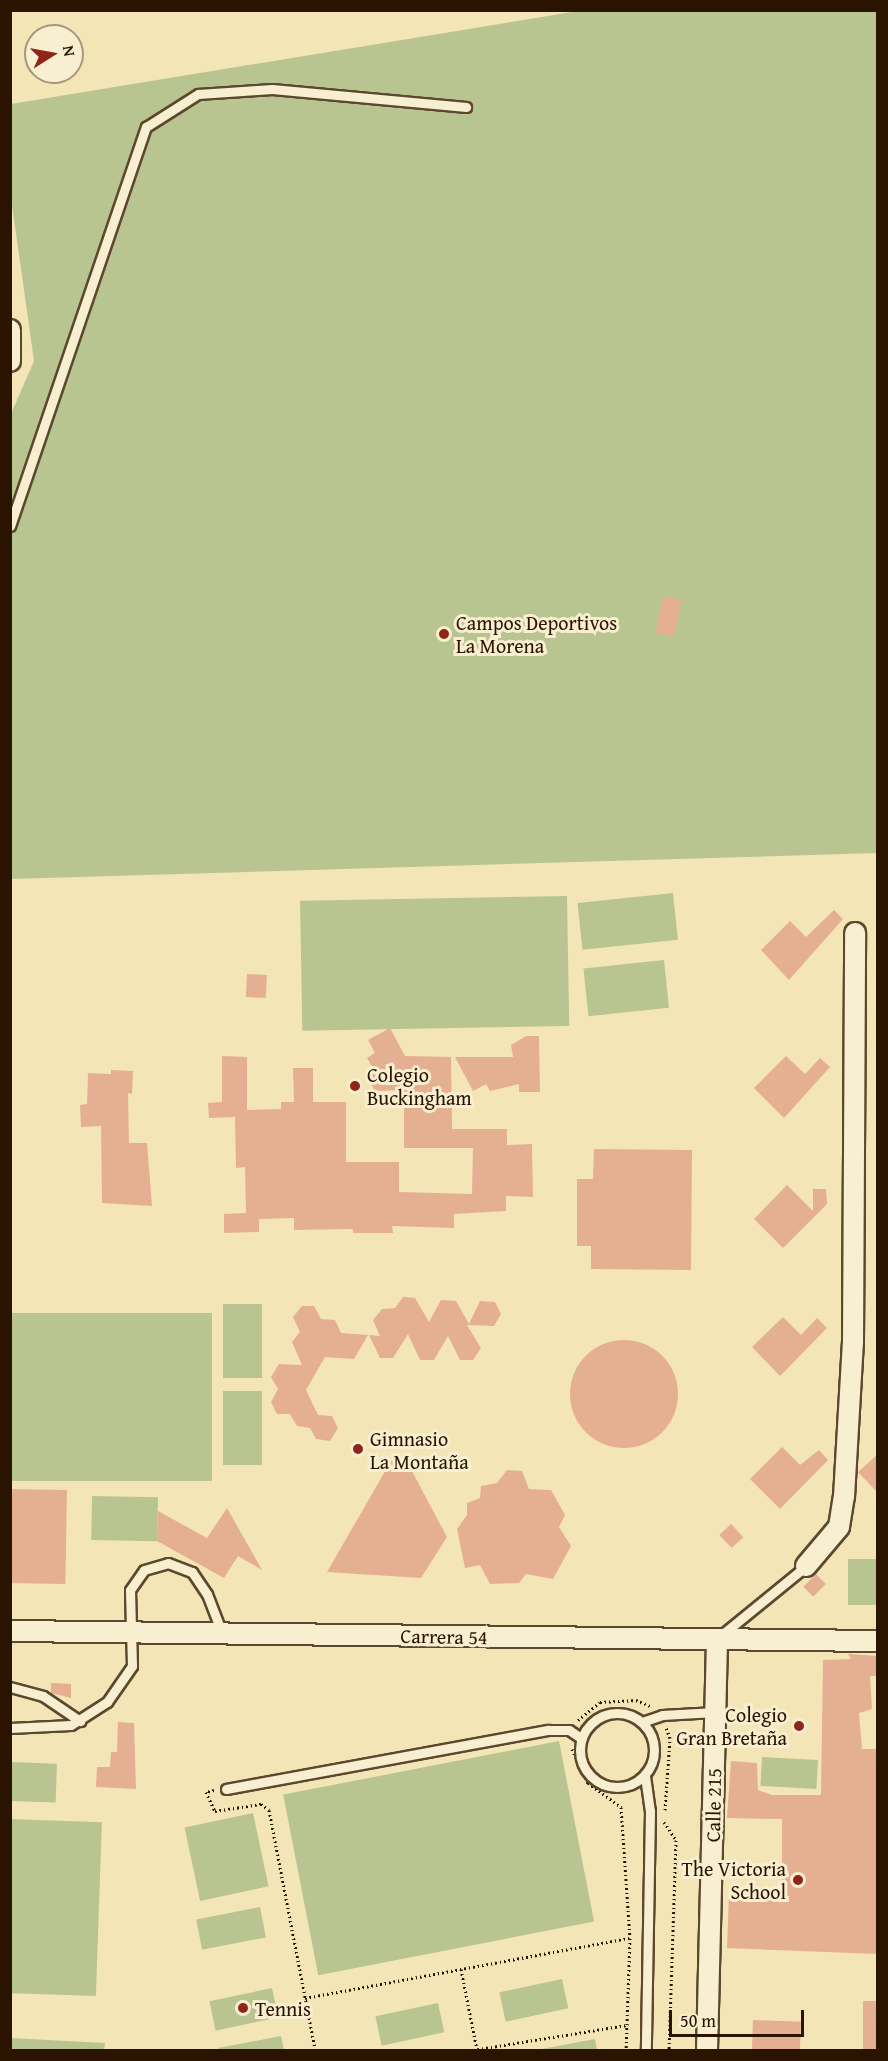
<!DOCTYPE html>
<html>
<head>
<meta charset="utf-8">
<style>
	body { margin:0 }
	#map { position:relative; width:888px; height:2061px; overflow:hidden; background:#f4e5b7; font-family:"Gentium Book Plus",serif }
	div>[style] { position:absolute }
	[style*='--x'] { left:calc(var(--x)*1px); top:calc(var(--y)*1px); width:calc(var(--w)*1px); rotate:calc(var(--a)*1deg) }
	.green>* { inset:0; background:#b9c590; transform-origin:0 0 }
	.building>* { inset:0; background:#e5af91; transform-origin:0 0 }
	.round { border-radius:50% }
	.path>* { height:3px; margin-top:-1.5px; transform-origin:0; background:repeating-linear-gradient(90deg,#2a1400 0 1.5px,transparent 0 4.5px) }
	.roads { filter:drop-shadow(2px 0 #5c482e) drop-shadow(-2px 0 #5c482e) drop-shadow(0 2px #5c482e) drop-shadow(0 -2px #5c482e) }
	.service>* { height:9px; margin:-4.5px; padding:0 4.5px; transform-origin:4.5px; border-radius:4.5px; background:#f8eed0 }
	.service>.ring { margin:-4.5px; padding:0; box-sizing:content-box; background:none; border:9px solid #f8eed0; border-radius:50% }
	.minor>* { height:20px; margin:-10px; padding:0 10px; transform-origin:10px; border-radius:10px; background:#f8eed0 }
	.dots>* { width:16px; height:16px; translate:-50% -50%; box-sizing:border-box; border:3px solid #f8eed0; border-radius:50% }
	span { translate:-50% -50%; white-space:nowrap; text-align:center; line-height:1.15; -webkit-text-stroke:6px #f8eed0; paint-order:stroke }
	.poi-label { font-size:20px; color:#2a1400 }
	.left { translate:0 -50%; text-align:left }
	.right { translate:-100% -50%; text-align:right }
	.street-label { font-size:20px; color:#2a1400 }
	.frame { position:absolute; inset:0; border:12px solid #2a1400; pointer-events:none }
	.north { position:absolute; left:24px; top:24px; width:60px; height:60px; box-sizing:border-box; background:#f8eed0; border:2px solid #a6977d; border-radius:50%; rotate:79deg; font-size:16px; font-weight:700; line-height:24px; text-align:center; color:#2a1400 }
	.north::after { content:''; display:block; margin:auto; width:21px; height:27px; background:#8f2418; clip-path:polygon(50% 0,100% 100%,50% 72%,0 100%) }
	.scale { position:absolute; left:669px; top:2010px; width:135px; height:27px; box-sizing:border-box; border:3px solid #2a1400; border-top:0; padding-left:8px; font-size:18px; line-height:21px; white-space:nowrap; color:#2a1400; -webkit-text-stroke:4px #f8eed0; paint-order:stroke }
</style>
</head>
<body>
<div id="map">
	<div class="green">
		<i style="clip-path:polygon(578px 11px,877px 11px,877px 853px,11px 879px,10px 416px,34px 361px,11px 198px,11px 104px)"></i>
		<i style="left:673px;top:893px;width:47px;height:96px;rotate:84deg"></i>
		<i style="left:567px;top:896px;width:130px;height:267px;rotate:89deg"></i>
		<i style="left:664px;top:960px;width:48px;height:81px;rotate:84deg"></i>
		<i style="left:223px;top:1304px;width:39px;height:74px"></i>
		<i style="left:11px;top:1313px;width:201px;height:168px"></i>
		<i style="left:223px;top:1391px;width:39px;height:74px"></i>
		<i style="left:92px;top:1496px;width:66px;height:44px;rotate:1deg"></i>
		<i style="left:848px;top:1559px;width:29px;height:46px"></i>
		<i style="left:559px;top:1741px;width:184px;height:281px;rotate:79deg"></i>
		<i style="left:762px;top:1757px;width:56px;height:29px;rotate:3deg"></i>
		<i style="left:10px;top:1762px;width:47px;height:39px;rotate:2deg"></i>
		<i style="left:253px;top:1813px;width:75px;height:70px;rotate:78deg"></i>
		<i style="left:11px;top:1819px;width:91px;height:174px;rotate:2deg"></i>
		<i style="left:260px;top:1907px;width:31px;height:65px;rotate:79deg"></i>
		<i style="left:562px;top:1979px;width:30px;height:64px;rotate:78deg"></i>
		<i style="left:272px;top:1988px;width:30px;height:64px;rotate:78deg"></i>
		<i style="left:438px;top:2003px;width:30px;height:64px;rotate:78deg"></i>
		<i style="clip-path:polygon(281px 2036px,284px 2050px,219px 2050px,218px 2048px)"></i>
		<i style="clip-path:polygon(10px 2038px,105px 2043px,104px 2050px,11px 2050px)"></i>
		<i style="clip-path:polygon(595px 2039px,597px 2050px,536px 2050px)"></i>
	</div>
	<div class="building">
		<i style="left:663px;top:596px;width:19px;height:37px;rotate:12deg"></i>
		<i style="clip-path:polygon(834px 910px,843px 919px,789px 980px,761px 950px,790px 921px,806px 937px)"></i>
		<i style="left:247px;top:974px;width:20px;height:23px;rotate:3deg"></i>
		<i style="clip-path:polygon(390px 1028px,405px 1056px,451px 1057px,452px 1129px,507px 1129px,507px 1145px,532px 1144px,533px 1197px,506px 1196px,506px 1211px,454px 1214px,454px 1228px,392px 1226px,393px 1233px,353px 1233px,353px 1229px,294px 1230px,294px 1218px,259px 1219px,259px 1232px,224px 1233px,224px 1214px,246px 1213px,245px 1167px,236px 1168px,235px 1117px,209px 1118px,208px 1103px,222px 1102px,222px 1056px,247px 1057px,247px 1110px,281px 1109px,281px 1102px,294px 1102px,293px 1068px,313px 1068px,313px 1102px,346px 1102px,346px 1162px,399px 1162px,399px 1192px,472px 1194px,473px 1148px,404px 1148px,404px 1090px,375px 1091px,366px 1075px,374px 1070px,367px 1058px,375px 1053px,368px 1040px)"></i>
		<i style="clip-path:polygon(526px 1036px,539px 1036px,540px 1092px,519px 1092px,519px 1084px,490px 1091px,486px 1084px,473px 1091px,455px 1057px,513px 1057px,511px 1045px)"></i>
		<i style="clip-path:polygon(786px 1056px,805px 1074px,820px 1058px,830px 1067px,784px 1118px,754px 1088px)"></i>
		<i style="clip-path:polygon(111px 1070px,133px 1071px,132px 1094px,128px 1093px,129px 1143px,147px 1143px,152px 1206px,102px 1203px,101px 1126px,81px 1127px,80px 1105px,87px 1104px,88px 1073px,111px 1074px)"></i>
		<i style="clip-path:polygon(594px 1149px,692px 1150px,691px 1270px,591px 1269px,591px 1246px,577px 1246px,577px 1179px,593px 1179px)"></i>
		<i style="clip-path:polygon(787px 1185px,813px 1211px,813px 1189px,826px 1189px,827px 1204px,783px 1248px,754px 1219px)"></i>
		<i style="clip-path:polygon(403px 1297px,415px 1298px,429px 1322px,441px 1300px,456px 1301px,469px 1324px,480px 1301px,495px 1302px,501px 1314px,494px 1326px,467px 1325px,481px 1348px,473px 1360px,460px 1360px,448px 1336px,434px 1360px,420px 1360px,408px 1334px,393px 1358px,380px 1358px,369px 1335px,380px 1336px,373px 1320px,382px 1309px,395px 1308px)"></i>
		<i style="clip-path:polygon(302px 1306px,314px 1306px,321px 1319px,335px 1320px,341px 1333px,368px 1335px,354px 1359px,325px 1357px,306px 1390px,318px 1415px,332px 1416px,338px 1428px,330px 1441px,316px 1439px,310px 1428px,297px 1426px,290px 1414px,277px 1414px,271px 1402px,278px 1389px,271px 1377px,279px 1364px,302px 1365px,292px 1342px,300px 1332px,293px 1317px)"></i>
		<i style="clip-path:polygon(783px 1317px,801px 1335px,817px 1318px,827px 1328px,780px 1376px,752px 1347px)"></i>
		<i class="round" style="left:570px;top:1340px;width:108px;height:108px"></i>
		<i style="clip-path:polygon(782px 1447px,800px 1465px,819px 1450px,828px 1460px,780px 1509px,750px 1479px)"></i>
		<i style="clip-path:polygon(878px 1454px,878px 1493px,858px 1472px)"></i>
		<i style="clip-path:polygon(406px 1460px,447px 1537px,421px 1578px,327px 1572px,391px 1461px)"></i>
		<i style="clip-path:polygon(507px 1470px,522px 1471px,529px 1489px,551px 1490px,565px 1515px,559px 1527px,571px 1546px,553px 1579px,526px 1574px,519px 1583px,490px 1584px,480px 1565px,465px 1568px,457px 1529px,467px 1515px,467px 1503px,480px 1498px,481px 1486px,497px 1483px)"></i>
		<i style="left:10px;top:1489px;width:57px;height:94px;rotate:1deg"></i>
		<i style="clip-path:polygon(227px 1508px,262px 1570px,238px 1556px,224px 1578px,157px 1541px,158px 1511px,207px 1538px)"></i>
		<i style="left:731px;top:1524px;width:18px;height:16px;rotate:47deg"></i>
		<i style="left:816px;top:1574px;width:14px;height:18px;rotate:45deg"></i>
		<i style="clip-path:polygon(848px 1654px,878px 1656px,878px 1676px,870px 1676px,872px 1709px,859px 1713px,862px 1749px,878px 1749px,878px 1954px,727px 1948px,729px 1894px,782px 1897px,782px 1819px,727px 1818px,731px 1761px,757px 1763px,758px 1790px,772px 1795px,821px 1795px,823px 1660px,851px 1659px)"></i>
		<i style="clip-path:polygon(51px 1683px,71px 1684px,71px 1698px,51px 1693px)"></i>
		<i style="clip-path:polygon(118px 1722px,134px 1723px,136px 1789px,96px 1787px,97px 1767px,110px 1767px,111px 1752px,117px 1752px)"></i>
		<i style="left:863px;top:2001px;width:15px;height:49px"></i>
		<i style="left:753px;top:2020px;width:48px;height:30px;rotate:2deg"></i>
	</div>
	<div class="path">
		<i style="--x:578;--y:1720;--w:28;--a:-39"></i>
		<i style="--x:600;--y:1702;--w:36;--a:-3"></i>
		<i style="--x:636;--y:1700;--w:15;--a:23"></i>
		<i style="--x:572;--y:1749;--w:38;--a:65"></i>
		<i style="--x:588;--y:1783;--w:41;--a:36"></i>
		<i style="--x:621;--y:1807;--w:131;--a:86.1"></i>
		<i style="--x:630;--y:1938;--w:112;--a:92"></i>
		<i style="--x:214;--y:1790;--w:8;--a:166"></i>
		<i style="--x:206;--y:1792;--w:21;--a:65"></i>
		<i style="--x:215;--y:1811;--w:47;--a:-8.7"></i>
		<i style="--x:261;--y:1804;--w:10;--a:37"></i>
		<i style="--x:269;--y:1810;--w:244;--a:79.1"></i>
		<i style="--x:665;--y:1810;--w:72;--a:-86"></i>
		<i style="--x:670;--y:1738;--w:12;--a:-110"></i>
		<i style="--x:664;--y:1822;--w:22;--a:56"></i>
		<i style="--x:676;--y:1840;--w:210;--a:91.9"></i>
		<i style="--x:461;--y:1969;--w:83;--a:78.8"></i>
		<i style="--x:305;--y:1998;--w:330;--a:-10.5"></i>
		<i style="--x:473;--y:2050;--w:156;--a:-9.2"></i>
	</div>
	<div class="roads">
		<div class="service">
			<i style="--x:10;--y:526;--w:422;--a:-71.2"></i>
			<i style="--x:146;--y:127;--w:62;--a:-32.4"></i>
			<i style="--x:198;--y:94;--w:74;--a:-3.9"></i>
			<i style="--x:272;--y:89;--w:195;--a:5.3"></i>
			<i style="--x:719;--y:1637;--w:112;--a:-39.2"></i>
			<i style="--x:10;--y:1687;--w:34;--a:15"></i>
			<i style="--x:43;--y:1696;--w:45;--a:34"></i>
			<i class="ring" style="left:580px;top:1713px;width:65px;height:65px"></i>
			<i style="--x:642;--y:1722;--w:21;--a:-19"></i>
			<i style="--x:662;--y:1715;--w:53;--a:-3.2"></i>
			<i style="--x:10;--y:1728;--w:61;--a:-2.8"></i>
			<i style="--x:71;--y:1725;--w:43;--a:-32.6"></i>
			<i style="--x:107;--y:1702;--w:44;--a:-55.2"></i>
			<i style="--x:132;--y:1666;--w:76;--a:-91.5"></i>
			<i style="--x:130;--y:1590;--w:24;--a:-55"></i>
			<i style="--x:144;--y:1570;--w:25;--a:-16"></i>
			<i style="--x:168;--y:1563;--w:26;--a:21"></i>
			<i style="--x:192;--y:1572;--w:27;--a:56"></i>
			<i style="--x:207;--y:1594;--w:42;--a:69"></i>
			<i style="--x:645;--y:1776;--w:35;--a:82"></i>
			<i style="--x:650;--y:1811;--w:239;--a:91"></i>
			<i style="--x:226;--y:1789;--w:328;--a:-10.4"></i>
			<i style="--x:549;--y:1730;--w:20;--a:0"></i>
			<i style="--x:569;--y:1730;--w:14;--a:34"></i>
		</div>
		<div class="minor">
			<i style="--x:10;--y:330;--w:31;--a:90"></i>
			<i style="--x:806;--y:1566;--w:51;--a:-49.8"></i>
			<i style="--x:839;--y:1527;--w:30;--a:-81"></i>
			<i style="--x:844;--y:1497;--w:154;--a:-86.7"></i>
			<i style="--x:853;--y:1343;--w:410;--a:-89.7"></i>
			<i style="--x:10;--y:1631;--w:868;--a:0.66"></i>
			<i style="--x:707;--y:2050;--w:411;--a:-88.6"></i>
		</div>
	</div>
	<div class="dots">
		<i style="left:444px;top:634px;background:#8f2418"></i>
		<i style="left:355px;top:1086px;background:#8f2418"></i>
		<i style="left:358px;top:1449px;background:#8f2418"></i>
		<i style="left:799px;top:1726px;background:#8f2418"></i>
		<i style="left:798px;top:1880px;background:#8f2418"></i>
		<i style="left:243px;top:2008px;background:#8f2418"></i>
	</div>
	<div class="poi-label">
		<span class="left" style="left:456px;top:634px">Campos Deportivos<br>La Morena</span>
		<span class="left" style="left:367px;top:1086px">Colegio<br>Buckingham</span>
		<span class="left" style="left:370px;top:1450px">Gimnasio<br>La Montaña</span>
		<span class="right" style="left:787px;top:1726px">Colegio<br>Gran Bretaña</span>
		<span class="right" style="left:786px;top:1880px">The Victoria<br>School</span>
		<span class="left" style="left:255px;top:2008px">Tennis</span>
	</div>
	<div class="street-label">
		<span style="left:444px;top:1636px;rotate:1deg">Carrera 54</span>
		<span style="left:713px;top:1805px;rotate:-89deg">Calle 215</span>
	</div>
	<div class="frame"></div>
	<div class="north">N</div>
	<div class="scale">50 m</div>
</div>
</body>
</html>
